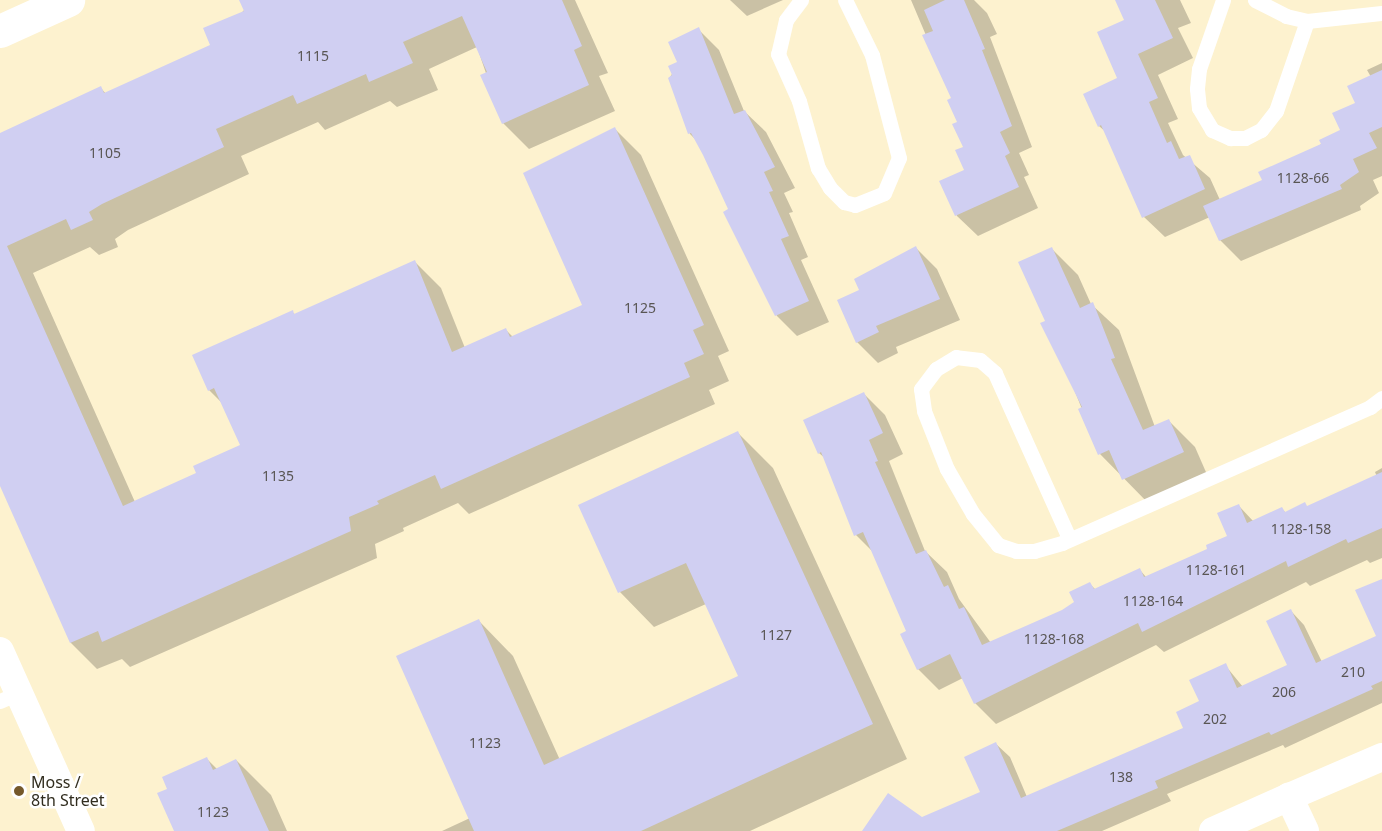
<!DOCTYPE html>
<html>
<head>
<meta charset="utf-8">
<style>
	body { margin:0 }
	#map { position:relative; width:1382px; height:831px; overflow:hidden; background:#fdf2cf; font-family:"Noto Sans",sans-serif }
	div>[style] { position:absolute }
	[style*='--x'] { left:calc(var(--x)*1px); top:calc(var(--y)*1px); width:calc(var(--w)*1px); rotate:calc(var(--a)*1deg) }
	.shadow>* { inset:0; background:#0003 }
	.building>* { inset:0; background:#d0cff2 }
	.service>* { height:15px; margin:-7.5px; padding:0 7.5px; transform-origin:7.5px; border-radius:7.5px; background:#fff }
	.minor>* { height:28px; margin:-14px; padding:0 14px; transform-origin:14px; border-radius:14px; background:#fff }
	.secondary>* { height:33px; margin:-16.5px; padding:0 16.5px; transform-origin:16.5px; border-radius:16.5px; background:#fff }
	.dots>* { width:16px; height:16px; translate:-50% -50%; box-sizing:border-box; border:3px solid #fff; border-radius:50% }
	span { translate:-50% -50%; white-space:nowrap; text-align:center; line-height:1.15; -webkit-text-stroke:5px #fff; paint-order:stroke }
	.number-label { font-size:14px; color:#595654 }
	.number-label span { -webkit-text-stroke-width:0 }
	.poi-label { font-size:16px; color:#312d1f }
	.left { translate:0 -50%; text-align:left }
</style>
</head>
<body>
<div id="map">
	<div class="shadow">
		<i style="clip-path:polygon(253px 0,575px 0,608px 73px,599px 76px,615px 111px,529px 149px,503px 123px,477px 47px,429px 69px,438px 90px,397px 107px,390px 101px,325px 130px,318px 122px,241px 156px,249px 174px,128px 230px,115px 239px,118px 247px,99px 255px,90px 247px,33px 273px,135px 502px,198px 474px,242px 446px,223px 404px,209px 390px,292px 312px,296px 315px,415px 262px,441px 288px,465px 348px,506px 330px,513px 337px,584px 306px,615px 129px,641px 155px,729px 351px,718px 356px,729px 381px,709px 390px,715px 404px,469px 514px,458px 503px,403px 528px,404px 531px,375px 544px,377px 558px,130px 667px,122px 659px,97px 669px,71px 643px,0 482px,0 135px,101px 88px,106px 94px,212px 46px)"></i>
		<i style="clip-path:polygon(730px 0,783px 0,747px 16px)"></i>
		<i style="clip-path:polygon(911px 0,974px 0,987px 13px,997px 34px,990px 37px,1032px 147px,1019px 153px,1029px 175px,1024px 177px,1038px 208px,978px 236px,957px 216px,941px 181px,966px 170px,965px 147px,953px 99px)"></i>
		<i style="clip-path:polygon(1117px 0,1180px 0,1191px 23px,1178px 28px,1193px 58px,1158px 75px,1178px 119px,1168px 123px,1183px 155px,1210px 178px,1220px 200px,1264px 180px,1342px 131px,1371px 77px,1367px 70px,1382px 63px,1382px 176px,1373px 180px,1379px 193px,1360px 206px,1361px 210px,1241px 261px,1220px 240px,1210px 217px,1165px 237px,1144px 217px,1107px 133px,1099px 126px,1119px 79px,1126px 21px)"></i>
		<i style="clip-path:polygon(698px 29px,719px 50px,744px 111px,766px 132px,795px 188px,784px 193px,793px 212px,789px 213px,808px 257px,801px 260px,829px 322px,797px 336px,777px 316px,725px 213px,730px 210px,698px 142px,690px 134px,669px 79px)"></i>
		<i style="clip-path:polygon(916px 248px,937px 269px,960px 320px,896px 347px,898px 353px,878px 363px,857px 342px,861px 291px)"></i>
		<i style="clip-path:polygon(1052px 249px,1078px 275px,1091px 304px,1119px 330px,1155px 427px,1169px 421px,1195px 447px,1209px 479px,1150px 505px,1100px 454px,1047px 322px)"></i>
		<i style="clip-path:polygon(864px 394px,885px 415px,903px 454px,889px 461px,925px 551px,947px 572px,959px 599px,991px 643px,1063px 611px,1076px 603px,1090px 584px,1096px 590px,1140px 570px,1146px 577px,1209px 550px,1229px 536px,1239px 506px,1254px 522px,1282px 509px,1286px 513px,1308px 507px,1377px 477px,1375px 472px,1382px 468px,1382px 558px,1370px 563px,1367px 560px,1310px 586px,1306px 582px,1164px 652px,1156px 645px,996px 724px,975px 703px,963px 678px,939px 690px,918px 669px,908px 632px,874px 553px,856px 535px,826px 459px,819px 453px)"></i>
		<i style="clip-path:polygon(738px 433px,773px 468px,907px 759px,750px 831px,442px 831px,470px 818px,479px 621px,513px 656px,560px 760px,740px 677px,706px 604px,654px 627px,620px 592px,580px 506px)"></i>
		<i style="clip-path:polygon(1382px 583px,1382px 703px,1285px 748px,1283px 745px,1167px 794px,1171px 801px,1102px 831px,864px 831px,927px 825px,982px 793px,996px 744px,1010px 757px,1027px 797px,1185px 728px,1225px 665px,1243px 687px,1289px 666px,1291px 611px,1304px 625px,1322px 662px,1378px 637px)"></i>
		<i style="clip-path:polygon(207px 759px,217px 769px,236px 760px,271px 795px,287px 831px,176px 831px,169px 789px)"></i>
	</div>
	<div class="building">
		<i style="clip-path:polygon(239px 0,562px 0,582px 46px,574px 50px,589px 85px,502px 124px,480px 75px,487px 72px,462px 16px,403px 42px,413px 63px,369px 82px,366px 74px,297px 104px,293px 95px,216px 129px,224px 147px,102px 204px,89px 212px,93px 220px,71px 230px,66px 219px,7px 246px,123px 506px,196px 473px,193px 466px,240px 445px,214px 388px,208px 391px,192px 355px,293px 310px,294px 314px,415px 260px,452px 352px,506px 328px,510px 337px,582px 305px,523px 173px,615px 127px,704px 325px,693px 330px,704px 354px,684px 363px,690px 377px,441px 489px,435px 475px,377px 501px,379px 504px,349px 517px,351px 531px,102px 642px,98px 631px,70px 643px,0 486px,0 133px,101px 86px,104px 93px,210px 45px,203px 28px,244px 11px)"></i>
		<i style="clip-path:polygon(945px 0,964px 0,985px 49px,982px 50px,1012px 126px,1000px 132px,1010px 153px,1005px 156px,1019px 187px,955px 216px,939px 181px,964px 170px,955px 150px,963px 147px,952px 124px,957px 122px,947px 100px,951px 98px,922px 35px,933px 31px,924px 10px)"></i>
		<i style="clip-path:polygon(1115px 0,1155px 0,1173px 38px,1138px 54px,1158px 98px,1149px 102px,1167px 143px,1171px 141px,1179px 159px,1190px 155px,1205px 189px,1142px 218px,1101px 125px,1098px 127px,1083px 94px,1117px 78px,1097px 32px,1124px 20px)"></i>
		<i style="clip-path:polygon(699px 27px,734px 114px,745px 110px,775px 167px,764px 172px,773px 191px,769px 192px,789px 236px,781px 239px,809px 301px,775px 316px,723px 212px,728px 209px,703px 155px,691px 133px,688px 134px,668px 78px,672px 75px,668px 66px,677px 62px,668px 42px)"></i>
		<i style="clip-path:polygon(1382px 70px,1382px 127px,1369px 133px,1377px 148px,1353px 159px,1359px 172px,1340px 185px,1342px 189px,1219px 241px,1203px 206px,1262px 180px,1258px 172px,1321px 144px,1319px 140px,1340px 130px,1332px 113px,1355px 103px,1347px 86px)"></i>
		<i style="clip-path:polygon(916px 246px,940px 299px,876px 326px,879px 332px,856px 343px,837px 300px,859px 290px,854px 279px)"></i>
		<i style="clip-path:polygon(1052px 247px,1080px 308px,1093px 302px,1115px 358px,1111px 359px,1143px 430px,1169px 419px,1184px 452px,1122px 480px,1109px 450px,1098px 455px,1078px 409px,1082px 407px,1040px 323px,1045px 321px,1018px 262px)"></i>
		<i style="clip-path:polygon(864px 392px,883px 433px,869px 440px,878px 461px,875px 462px,916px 554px,926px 550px,944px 587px,948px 585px,959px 609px,964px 607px,982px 645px,1062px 610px,1074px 602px,1069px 592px,1090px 582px,1094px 589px,1140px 568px,1144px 577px,1207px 549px,1206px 545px,1227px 536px,1217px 513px,1239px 504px,1247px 523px,1282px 507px,1285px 512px,1305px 502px,1307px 506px,1382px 472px,1382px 528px,1348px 543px,1346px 539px,1288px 567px,1286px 561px,1142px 632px,1138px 623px,974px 704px,950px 654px,917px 670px,900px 634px,906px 631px,863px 532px,854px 536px,821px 452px,818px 454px,803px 420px)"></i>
		<i style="clip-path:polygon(738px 431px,873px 724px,641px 831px,474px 831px,396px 656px,479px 619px,544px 765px,738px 676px,686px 563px,618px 593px,578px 505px)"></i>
		<i style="clip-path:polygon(1382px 579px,1382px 681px,1371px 686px,1373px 689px,1271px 735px,1269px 732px,1155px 781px,1158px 788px,1057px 831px,862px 831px,888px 793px,922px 817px,980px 792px,964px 757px,996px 742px,1021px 798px,1183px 728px,1176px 712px,1199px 701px,1189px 680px,1226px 663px,1237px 688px,1287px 665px,1266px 621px,1291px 609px,1316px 663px,1376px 636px,1355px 590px)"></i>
		<i style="clip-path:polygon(207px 757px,213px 770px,236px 759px,269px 831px,174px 831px,157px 793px,167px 789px,162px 777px)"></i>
	</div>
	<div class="service">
		<i style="--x:801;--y:0;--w:25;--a:127"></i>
		<i style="--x:786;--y:20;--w:35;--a:103"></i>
		<i style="--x:778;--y:54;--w:51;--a:65.9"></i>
		<i style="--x:799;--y:101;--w:70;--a:74.2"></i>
		<i style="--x:818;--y:168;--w:23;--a:59"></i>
		<i style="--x:830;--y:188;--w:20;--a:45"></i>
		<i style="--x:844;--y:202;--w:11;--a:15"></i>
		<i style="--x:855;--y:205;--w:31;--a:-22"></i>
		<i style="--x:884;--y:193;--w:38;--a:-67"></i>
		<i style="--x:899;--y:158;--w:106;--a:-104.7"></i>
		<i style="--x:872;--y:55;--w:61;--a:-116.1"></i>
		<i style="--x:1223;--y:0;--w:73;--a:109.2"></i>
		<i style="--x:1199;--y:69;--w:20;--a:96"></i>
		<i style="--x:1197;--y:89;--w:19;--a:84"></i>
		<i style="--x:1199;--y:108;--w:26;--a:59"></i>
		<i style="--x:1212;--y:130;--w:20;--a:24"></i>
		<i style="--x:1230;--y:138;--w:15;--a:0"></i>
		<i style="--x:1245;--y:138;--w:18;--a:-27"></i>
		<i style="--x:1261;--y:130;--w:24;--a:-52"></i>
		<i style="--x:1276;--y:111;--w:95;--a:-71"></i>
		<i style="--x:1255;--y:0;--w:35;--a:27"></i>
		<i style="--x:1286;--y:16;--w:22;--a:13"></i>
		<i style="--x:1307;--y:21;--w:75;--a:-6.1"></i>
		<i style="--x:1069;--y:538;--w:181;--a:-114.2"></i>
		<i style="--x:995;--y:373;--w:20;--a:-139"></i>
		<i style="--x:980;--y:360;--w:24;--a:-173"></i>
		<i style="--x:956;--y:357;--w:23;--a:149"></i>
		<i style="--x:936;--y:369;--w:25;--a:127"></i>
		<i style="--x:921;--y:389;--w:22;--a:82"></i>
		<i style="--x:924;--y:411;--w:62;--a:68.4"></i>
		<i style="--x:947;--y:469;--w:52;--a:60"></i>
		<i style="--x:973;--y:514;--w:40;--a:51"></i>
		<i style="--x:998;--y:545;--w:19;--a:18"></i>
		<i style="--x:1016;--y:551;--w:18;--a:0"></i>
		<i style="--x:1034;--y:551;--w:29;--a:-16"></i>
		<i style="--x:1062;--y:543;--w:337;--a:-23.8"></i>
		<i style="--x:1370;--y:407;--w:15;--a:-37"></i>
		<i style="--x:0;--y:701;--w:20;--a:-24"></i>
	</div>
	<div class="minor">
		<i style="--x:0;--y:651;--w:197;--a:65.8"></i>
		<i style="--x:1213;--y:831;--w:83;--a:-24.1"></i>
		<i style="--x:1305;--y:831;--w:38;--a:-115"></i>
		<i style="--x:1289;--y:797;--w:101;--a:-23.3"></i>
	</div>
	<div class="secondary">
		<i style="--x:0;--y:31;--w:75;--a:-24.5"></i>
	</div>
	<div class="dots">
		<i style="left:19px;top:791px;background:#75592c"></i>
	</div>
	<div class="number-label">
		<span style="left:313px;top:56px">1115</span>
		<span style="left:105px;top:153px">1105</span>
		<span style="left:1303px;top:178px">1128-66</span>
		<span style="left:640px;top:308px">1125</span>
		<span style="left:278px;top:476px">1135</span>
		<span style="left:1301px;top:529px">1128-158</span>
		<span style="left:1216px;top:570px">1128-161</span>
		<span style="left:1153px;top:601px">1128-164</span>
		<span style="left:776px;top:635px">1127</span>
		<span style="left:1054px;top:639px">1128-168</span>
		<span style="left:1353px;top:672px">210</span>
		<span style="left:1284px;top:692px">206</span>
		<span style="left:1215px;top:719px">202</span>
		<span style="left:485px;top:743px">1123</span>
		<span style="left:1121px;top:777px">138</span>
		<span style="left:213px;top:812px">1123</span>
	</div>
	<div class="poi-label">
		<span class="left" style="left:31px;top:791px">Moss /<br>8th Street</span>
	</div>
</div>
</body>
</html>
